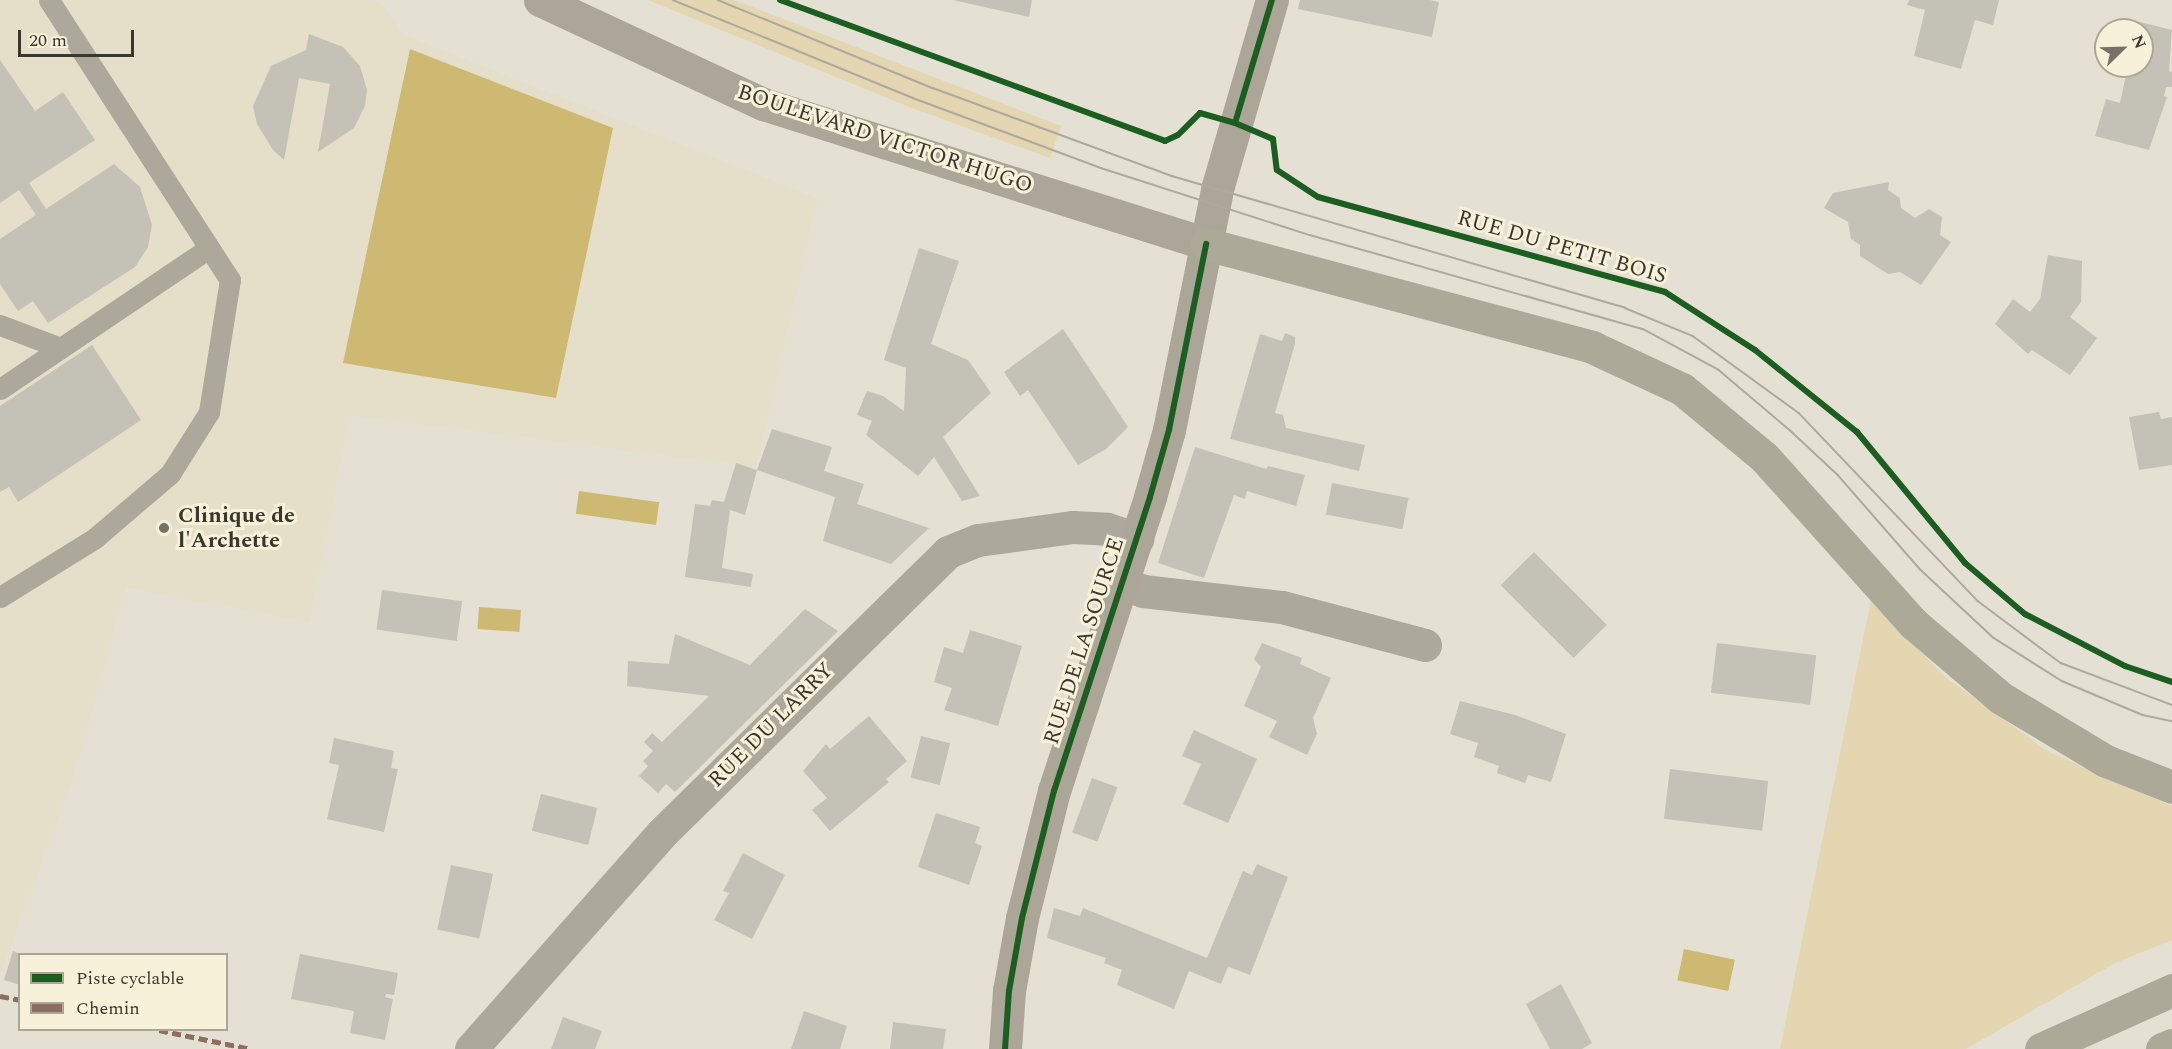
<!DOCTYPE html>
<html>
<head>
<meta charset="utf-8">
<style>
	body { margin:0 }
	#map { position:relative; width:2172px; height:1049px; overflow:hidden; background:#e4e0d4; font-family:Spectral,serif }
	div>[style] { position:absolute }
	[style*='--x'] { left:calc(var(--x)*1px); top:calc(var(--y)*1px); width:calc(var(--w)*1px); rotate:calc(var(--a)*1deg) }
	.built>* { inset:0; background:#e5dec8 }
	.green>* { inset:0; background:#e3d6b0 }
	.water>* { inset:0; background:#ceb973; transform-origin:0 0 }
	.building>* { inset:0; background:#c4c1b7; transform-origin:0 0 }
	.service>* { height:21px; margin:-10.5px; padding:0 10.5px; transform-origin:10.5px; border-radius:10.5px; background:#aca89b }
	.minor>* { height:33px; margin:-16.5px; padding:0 16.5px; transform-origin:16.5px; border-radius:16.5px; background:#aca89b }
	.secondary>* { height:33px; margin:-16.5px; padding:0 16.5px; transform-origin:16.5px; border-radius:16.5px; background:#aba698 }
	.primary>* { height:33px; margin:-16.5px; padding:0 16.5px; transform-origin:16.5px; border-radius:16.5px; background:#ada998 }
	.tram>* { height:1.5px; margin:-0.75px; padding:0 0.75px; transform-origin:0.75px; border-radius:0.75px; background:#aca99e }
	.quiet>* { height:4.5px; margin-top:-2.25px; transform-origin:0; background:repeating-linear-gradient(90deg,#8d6e63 0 9px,transparent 0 13.5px) }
	.cycleway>* { height:6px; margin:-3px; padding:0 3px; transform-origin:3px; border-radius:3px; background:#1b5e20 }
	.dots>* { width:16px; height:16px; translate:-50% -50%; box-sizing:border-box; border:3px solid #f8f1da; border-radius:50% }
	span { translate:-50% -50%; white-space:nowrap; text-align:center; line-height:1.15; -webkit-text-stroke:6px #f8f1da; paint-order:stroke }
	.street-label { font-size:22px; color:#3a372e }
	.poi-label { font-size:22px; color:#3a372e; font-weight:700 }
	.left { translate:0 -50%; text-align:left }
	.legend { position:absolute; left:18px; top:953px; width:210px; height:78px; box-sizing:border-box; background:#f8f1da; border:2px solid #aca795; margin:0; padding:8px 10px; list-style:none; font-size:18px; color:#3a372e }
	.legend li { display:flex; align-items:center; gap:12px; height:30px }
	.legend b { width:30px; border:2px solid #aca795 }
	.north { position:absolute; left:2094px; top:18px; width:60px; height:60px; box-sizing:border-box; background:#f8f1da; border:2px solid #aca795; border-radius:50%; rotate:67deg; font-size:16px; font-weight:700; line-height:24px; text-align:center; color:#3a372e }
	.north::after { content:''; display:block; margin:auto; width:21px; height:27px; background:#767268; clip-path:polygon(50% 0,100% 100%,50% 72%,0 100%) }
	.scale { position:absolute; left:18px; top:30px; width:116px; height:27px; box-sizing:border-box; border:3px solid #3a372e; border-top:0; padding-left:8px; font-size:18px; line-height:21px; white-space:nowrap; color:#3a372e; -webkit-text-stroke:4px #f8f1da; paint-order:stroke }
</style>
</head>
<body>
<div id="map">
	<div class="built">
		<i style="clip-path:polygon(0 0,374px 0,380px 2px,404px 35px,818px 199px,756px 467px,349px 415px,310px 622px,126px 588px,76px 770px,0 975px)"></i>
	</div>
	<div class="green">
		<i style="clip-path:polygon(648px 0,734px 0,1061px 126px,1050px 158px,912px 108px)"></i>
		<i style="clip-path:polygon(1871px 600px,1944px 676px,2049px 752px,2172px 806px,2172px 940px,2115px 963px,1966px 1049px,1780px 1049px)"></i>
	</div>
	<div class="water">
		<i style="clip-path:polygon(410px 49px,613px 128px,556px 398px,343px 363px)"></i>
		<i style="left:579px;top:491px;width:81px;height:23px;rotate:8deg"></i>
		<i style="left:479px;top:607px;width:42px;height:22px;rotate:4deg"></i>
		<i style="left:1684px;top:949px;width:52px;height:32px;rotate:12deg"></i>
	</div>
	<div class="building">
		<i style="clip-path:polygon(953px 0,1032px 0,1029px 17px)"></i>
		<i style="clip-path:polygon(1300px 0,1430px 0,1439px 2px,1432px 37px,1298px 9px)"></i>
		<i style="clip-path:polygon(1909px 0,1999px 0,1993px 25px,1975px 20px,1961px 69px,1914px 56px,1925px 10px,1907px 5px)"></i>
		<i style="clip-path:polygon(2140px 22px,2172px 30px,2169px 71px,2172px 72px,2172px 87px,2166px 87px,2164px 96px,2167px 97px,2149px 150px,2095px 136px,2106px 99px,2120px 103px,2128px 66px,2142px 66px)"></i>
		<i style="clip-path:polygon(309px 34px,343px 47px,360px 66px,367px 90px,365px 106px,354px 128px,318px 152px,330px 84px,299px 78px,284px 160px,273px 150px,257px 124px,253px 106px,271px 66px,306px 50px)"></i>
		<i style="clip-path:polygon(0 60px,35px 111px,63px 92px,95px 140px,29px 183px,46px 209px,114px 164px,140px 187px,152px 225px,148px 247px,135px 267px,48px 323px,33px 301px,18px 311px,0 284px,0 239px,36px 215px,19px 190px,0 203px)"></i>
		<i style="clip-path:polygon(1889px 182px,1888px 190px,1900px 198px,1901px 208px,1915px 218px,1929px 209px,1942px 217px,1940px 235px,1951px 242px,1921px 285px,1900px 272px,1888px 274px,1860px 256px,1860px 245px,1851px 239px,1848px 222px,1824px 208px,1833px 193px)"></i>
		<i style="clip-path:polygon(919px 248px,959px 261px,931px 344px,968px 360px,991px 393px,943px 437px,980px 496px,962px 501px,934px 457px,918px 476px,866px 435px,872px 421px,857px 415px,867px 391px,883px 396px,904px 411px,906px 368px,884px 360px)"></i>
		<i style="clip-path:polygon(2048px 255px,2082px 261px,2081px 302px,2070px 317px,2097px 338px,2070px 375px,2032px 350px,2028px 354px,1995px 324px,2013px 299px,2030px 312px,2040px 299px)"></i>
		<i style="clip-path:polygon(1063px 329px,1128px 427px,1106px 449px,1078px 465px,1028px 390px,1020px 396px,1004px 372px)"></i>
		<i style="clip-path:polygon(1285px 333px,1295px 337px,1295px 344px,1275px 413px,1283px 415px,1286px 428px,1365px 445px,1359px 471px,1230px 439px,1260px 334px,1282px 341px)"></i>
		<i style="clip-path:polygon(92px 345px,141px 420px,18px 502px,9px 487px,0 492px,0 406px)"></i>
		<i style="clip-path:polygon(2159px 412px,2161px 419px,2172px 417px,2172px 465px,2139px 470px,2129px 417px)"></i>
		<i style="clip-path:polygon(772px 429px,832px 447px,824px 471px,864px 484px,857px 504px,929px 528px,891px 564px,823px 541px,835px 497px,757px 470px)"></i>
		<i style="clip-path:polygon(1195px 447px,1266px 469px,1268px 466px,1305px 475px,1296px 506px,1247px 491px,1245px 499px,1234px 495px,1204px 578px,1158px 563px)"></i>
		<i style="clip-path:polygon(736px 463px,757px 470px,745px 515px,730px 510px,722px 568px,753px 574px,751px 587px,685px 577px,695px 504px,710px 506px,712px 500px,724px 502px)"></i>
		<i style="left:1332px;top:483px;width:78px;height:32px;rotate:11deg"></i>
		<i style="left:1534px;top:552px;width:103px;height:47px;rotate:45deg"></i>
		<i style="left:382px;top:590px;width:81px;height:40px;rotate:8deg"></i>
		<i style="clip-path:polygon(805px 609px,838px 631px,675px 792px,666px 784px,658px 793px,639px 776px,648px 766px,643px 761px,653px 751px,644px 742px,652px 733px,662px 742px,709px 696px,627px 686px,628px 661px,669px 664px,675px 634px,750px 665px)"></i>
		<i style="clip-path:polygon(970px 630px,1022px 646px,998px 726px,944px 710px,952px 688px,934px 682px,944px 647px,963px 653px)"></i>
		<i style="clip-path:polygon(1262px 643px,1302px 658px,1300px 664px,1331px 678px,1313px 718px,1317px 734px,1307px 755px,1269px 737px,1277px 721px,1244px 706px,1261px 667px,1254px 659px)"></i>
		<i style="left:1717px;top:643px;width:100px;height:50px;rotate:7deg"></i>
		<i style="clip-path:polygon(1460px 701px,1515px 715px,1566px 734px,1551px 782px,1528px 775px,1525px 783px,1497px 773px,1499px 766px,1474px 757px,1478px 743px,1450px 734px)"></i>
		<i style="clip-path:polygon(869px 716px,907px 761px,886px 779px,889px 782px,830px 831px,812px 810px,827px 798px,803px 771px,826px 744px,830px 749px)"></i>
		<i style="clip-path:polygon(1194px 730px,1257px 759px,1228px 823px,1183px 804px,1201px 764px,1182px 756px)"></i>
		<i style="left:921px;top:736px;width:30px;height:43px;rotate:14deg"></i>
		<i style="clip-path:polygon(334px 738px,394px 751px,391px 768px,398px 769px,384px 832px,327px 819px,339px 765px,329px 763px)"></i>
		<i style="left:1670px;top:769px;width:99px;height:50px;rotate:7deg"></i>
		<i style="left:1092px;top:778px;width:27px;height:58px;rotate:20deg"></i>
		<i style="left:541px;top:794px;width:58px;height:38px;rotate:14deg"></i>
		<i style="clip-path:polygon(936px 813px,980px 827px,975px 843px,982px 846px,969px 885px,918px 867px)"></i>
		<i style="clip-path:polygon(743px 853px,785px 875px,752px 939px,714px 920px,729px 893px,723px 891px)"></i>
		<i style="clip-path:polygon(1257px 864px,1288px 877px,1250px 975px,1221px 964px,1228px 967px,1221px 984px,1189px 971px,1174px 1009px,1117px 985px,1122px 970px,1104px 963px,1106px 958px,1047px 938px,1054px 908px,1080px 916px,1083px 908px,1207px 958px,1243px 871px,1252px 875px)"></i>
		<i style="left:451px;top:865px;width:43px;height:66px;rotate:12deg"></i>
		<i style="clip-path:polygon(13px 951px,20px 954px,20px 985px,4px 980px)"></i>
		<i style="clip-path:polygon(300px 954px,398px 973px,394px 995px,386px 994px,385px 997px,393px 999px,385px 1040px,350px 1033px,354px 1011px,291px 999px)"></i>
		<i style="clip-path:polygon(1561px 984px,1592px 1043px,1582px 1049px,1550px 1049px,1526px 1004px)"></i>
		<i style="clip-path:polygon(804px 1011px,847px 1026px,840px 1049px,791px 1049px)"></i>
		<i style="clip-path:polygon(563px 1017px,602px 1031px,595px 1049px,551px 1049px)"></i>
		<i style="clip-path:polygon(893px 1022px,946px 1029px,943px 1049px,890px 1049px)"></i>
	</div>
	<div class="service">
		<i style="--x:0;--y:325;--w:65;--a:20.7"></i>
		<i style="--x:0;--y:389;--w:252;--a:-34"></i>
		<i style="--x:0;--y:597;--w:112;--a:-31.8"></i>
		<i style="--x:95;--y:538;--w:99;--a:-40.5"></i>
		<i style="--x:170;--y:474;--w:73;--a:-57.8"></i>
		<i style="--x:209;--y:412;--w:134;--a:-81"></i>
		<i style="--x:230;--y:280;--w:333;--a:-122.9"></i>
	</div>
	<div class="minor">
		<i style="--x:1122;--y:584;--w:22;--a:18"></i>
		<i style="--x:1143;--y:591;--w:140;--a:6.6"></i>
		<i style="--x:1282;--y:607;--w:148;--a:14.9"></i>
		<i style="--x:471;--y:1049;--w:288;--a:-48.5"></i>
		<i style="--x:662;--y:833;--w:401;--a:-44.5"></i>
		<i style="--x:948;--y:552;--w:32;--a:-22"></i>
		<i style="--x:978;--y:540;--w:96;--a:-7.8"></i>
		<i style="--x:1073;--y:527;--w:34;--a:3"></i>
		<i style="--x:1107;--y:529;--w:32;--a:18"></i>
	</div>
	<div class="secondary">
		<i style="--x:540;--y:0;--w:246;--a:25"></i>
		<i style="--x:763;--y:104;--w:465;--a:17.5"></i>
		<i style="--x:1005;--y:1049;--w:58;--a:-86.1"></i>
		<i style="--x:1009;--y:991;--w:74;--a:-79.9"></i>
		<i style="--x:1022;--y:918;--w:131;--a:-75.9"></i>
		<i style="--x:1054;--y:791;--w:309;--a:-71.9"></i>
		<i style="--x:1150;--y:497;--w:70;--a:-74.2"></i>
		<i style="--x:1169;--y:430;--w:246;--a:-78.7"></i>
		<i style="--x:1217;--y:189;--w:197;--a:-73.8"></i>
	</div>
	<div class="primary">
		<i style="--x:1206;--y:244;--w:400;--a:14.9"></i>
		<i style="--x:1592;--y:347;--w:99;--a:25"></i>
		<i style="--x:1682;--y:389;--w:107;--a:39.7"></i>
		<i style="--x:1764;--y:457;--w:224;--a:48.1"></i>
		<i style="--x:1914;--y:624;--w:114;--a:40.4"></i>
		<i style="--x:2001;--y:698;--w:122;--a:31"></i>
		<i style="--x:2106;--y:761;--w:71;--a:21.5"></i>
		<i style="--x:2041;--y:1049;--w:144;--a:-24.2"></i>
		<i style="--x:2162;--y:1049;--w:11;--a:-22"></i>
	</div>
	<div class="tram">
		<i style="--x:673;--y:0;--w:259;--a:22.2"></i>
		<i style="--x:913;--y:98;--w:201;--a:20.4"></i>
		<i style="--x:1101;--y:168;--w:219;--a:17.8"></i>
		<i style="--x:1310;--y:235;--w:346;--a:15.8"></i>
		<i style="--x:1643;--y:329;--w:86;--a:28.3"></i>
		<i style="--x:1719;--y:370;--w:94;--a:40.3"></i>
		<i style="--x:1791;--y:431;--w:64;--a:43.1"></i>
		<i style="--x:1838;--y:475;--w:125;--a:48.9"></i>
		<i style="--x:1920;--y:569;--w:101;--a:43"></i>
		<i style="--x:1994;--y:638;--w:80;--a:32.3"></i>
		<i style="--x:2062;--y:681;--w:88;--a:22.8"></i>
		<i style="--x:2143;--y:715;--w:30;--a:12"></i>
		<i style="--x:718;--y:0;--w:232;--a:22.3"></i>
		<i style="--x:933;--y:88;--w:255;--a:20.2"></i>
		<i style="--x:1172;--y:176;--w:472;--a:16.2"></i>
		<i style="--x:1625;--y:308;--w:74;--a:22.4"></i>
		<i style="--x:1693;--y:336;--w:131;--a:36"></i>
		<i style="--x:1799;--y:413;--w:260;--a:46.4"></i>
		<i style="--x:1978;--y:601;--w:104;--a:36.8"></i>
		<i style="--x:2061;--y:663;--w:119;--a:20.7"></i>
	</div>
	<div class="quiet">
		<i style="--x:0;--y:996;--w:20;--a:11"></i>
		<i style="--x:159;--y:1030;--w:94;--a:11.7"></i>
	</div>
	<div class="cycleway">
		<i style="--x:780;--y:0;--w:410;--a:20.1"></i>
		<i style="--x:1165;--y:141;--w:14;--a:-25"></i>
		<i style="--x:1178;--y:135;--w:31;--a:-45"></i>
		<i style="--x:1200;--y:113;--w:36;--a:16"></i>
		<i style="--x:1235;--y:123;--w:41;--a:22.8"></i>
		<i style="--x:1273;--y:139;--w:31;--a:83"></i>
		<i style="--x:1277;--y:170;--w:49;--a:33.4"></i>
		<i style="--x:1318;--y:197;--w:360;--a:15.3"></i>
		<i style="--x:1665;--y:292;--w:107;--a:32.8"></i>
		<i style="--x:1755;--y:350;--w:131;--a:38.8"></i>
		<i style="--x:1857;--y:432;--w:170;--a:50.5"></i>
		<i style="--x:1965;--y:563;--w:79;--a:40.4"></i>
		<i style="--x:2025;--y:614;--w:113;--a:27.5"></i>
		<i style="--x:2125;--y:666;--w:50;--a:18.8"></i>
		<i style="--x:1235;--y:123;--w:128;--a:-73.3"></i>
		<i style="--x:1005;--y:1049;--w:58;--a:-86.1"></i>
		<i style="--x:1009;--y:991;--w:74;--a:-79.9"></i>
		<i style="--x:1022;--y:918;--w:131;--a:-75.9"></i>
		<i style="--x:1054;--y:791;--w:309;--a:-71.9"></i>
		<i style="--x:1150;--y:497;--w:70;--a:-74.2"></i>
		<i style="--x:1169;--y:430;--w:190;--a:-78.7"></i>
	</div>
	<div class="dots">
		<i style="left:164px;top:528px;background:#767268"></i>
	</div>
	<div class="street-label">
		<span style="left:885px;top:139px;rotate:18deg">BOULEVARD VICTOR HUGO</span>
		<span style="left:1562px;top:247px;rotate:16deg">RUE DU PETIT BOIS</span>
		<span style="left:1084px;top:641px;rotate:-72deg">RUE DE LA SOURCE</span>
		<span style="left:771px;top:725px;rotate:-45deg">RUE DU LARRY</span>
	</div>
	<div class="poi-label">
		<span class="left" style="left:178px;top:528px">Clinique de<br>l'Archette</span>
	</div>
	<ul class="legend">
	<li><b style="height:8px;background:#1b5e20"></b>Piste cyclable</li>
	<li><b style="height:8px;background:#8d6e63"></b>Chemin</li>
	</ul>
	<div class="north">N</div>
	<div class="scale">20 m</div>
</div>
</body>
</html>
